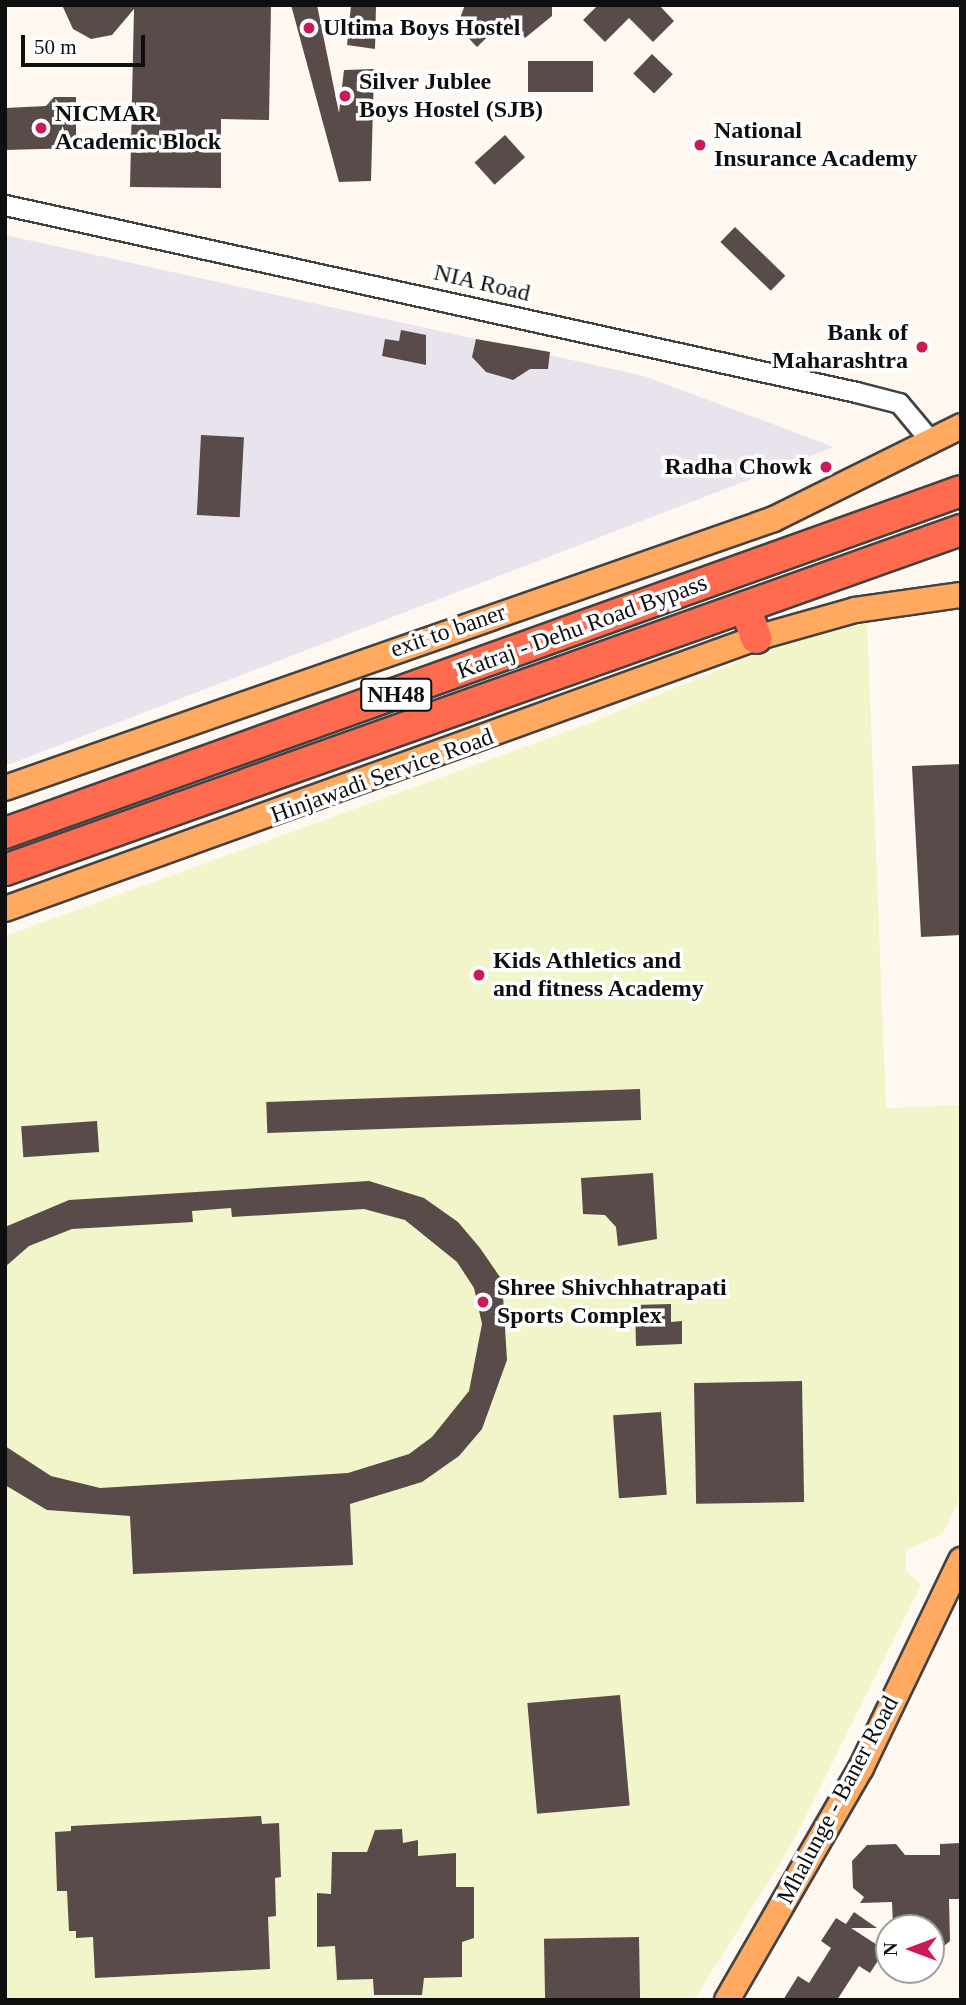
<!DOCTYPE html>
<html>
<head>
<meta charset="utf-8">
<style>
	body { margin:0 }
	#map { position:relative; width:966px; height:2005px; overflow:hidden; background:#fff8f1; font-family:Georgia,serif }
	div>[style] { position:absolute }
	[style*='--x'] { left:calc(var(--x)*1px); top:calc(var(--y)*1px); width:calc(var(--w)*1px); rotate:calc(var(--a)*1deg) }
	.industrial>* { inset:0; background:#e9e3ee }
	.pitch>* { inset:0; background:#f2f4c9 }
	.building>* { inset:0; background:#594b4a; transform-origin:0 0 }
	.roads { filter:drop-shadow(2px 0 #424242) drop-shadow(-2px 0 #424242) drop-shadow(0 2px #424242) drop-shadow(0 -2px #424242) }
	.minor>* { height:19px; margin:-9.5px; padding:0 9.5px; transform-origin:9.5px; border-radius:9.5px; background:#fff }
	.major>* { height:24px; margin:-12px; padding:0 12px; transform-origin:12px; border-radius:12px; background:#ffa961 }
	.highway>* { height:30px; margin:-15px; padding:0 15px; transform-origin:15px; border-radius:15px; background:#ff6b4f }
	.dots>* { width:19px; height:19px; translate:-50% -50%; box-sizing:border-box; border:4px solid #fff; border-radius:50% }
	span { translate:-50% -50%; white-space:nowrap; text-align:center; line-height:1.15; -webkit-text-stroke:7px #fff; paint-order:stroke }
	.shield-label span { padding:2px 5px; background:#fff; border:2px solid; border-radius:5px; -webkit-text-stroke-width:0 }
	.shield-label { font-size:23px; color:#0f0f0f; font-weight:700 }
	.poi-label { font-size:24px; color:#0f0f0f; font-weight:700 }
	.left { translate:0 -50%; text-align:left }
	.right { translate:-100% -50%; text-align:right }
	.street-label { font-size:24px; color:#0f0f0f }
	.frame { position:absolute; inset:0; border:7px solid #0f0f0f; pointer-events:none }
	.north { position:absolute; left:875px; top:1914px; width:70px; height:70px; box-sizing:border-box; background:#fff; border:2px solid #9f9f9f; border-radius:50%; rotate:270deg; font-size:19px; font-weight:700; line-height:28px; text-align:center; color:#0f0f0f }
	.north::after { content:''; display:block; margin:auto; width:24px; height:32px; background:#cc1a57; clip-path:polygon(50% 0,100% 100%,50% 72%,0 100%) }
	.scale { position:absolute; left:21px; top:35px; width:124px; height:32px; box-sizing:border-box; border:4px solid #0f0f0f; border-top:0; padding-left:9px; font-size:21px; line-height:24px; white-space:nowrap; color:#0f0f0f; -webkit-text-stroke:5px #fff; paint-order:stroke }
</style>
</head>
<body>
<div id="map">
	<div class="industrial">
		<i style="clip-path:polygon(5px 235px,644px 376px,834px 447px,5px 766px)"></i>
	</div>
	<div class="pitch">
		<i style="clip-path:polygon(867px 622px,886px 1108px,961px 1105px,961px 1495px,943px 1534px,906px 1550px,906px 1571px,921px 1585px,793px 1842px,694px 2000px,5px 2000px,5px 936px,588px 724px,805px 634px)"></i>
	</div>
	<div class="building">
		<i style="clip-path:polygon(62px 5px,271px 5px,269px 120px,221px 119px,221px 188px,130px 187px,134px 9px,112px 35px,91px 39px,73px 29px)"></i>
		<i style="clip-path:polygon(291px 5px,317px 5px,339px 113px,344px 70px,374px 69px,371px 181px,339px 182px)"></i>
		<i style="clip-path:polygon(351px 5px,376px 5px,375px 49px,347px 45px)"></i>
		<i style="clip-path:polygon(465px 5px,552px 5px,552px 16px,525px 38px,508px 17px,477px 47px,457px 26px)"></i>
		<i style="clip-path:polygon(598px 5px,659px 5px,674px 21px,653px 42px,629px 18px,605px 42px,583px 20px)"></i>
		<i style="left:652px;top:54px;width:29px;height:27px;rotate:44deg"></i>
		<i style="left:593px;top:61px;width:31px;height:65px;rotate:90deg"></i>
		<i style="clip-path:polygon(54px 97px,76px 97px,76px 148px,5px 150px,5px 108px,46px 106px)"></i>
		<i style="left:505px;top:135px;width:30px;height:41px;rotate:48deg"></i>
		<i style="left:735px;top:227px;width:70px;height:21px;rotate:44deg"></i>
		<i style="clip-path:polygon(401px 330px,426px 335px,426px 365px,382px 356px,385px 339px,399px 341px)"></i>
		<i style="clip-path:polygon(476px 339px,550px 352px,548px 369px,530px 369px,513px 380px,486px 372px,472px 357px)"></i>
		<i style="left:201px;top:435px;width:43px;height:80px;rotate:3deg"></i>
		<i style="clip-path:polygon(961px 764px,961px 935px,921px 937px,912px 766px)"></i>
		<i style="left:640px;top:1089px;width:31px;height:374px;rotate:88deg"></i>
		<i style="left:97px;top:1121px;width:31px;height:76px;rotate:86deg"></i>
		<i style="clip-path:polygon(653px 1173px,657px 1239px,618px 1246px,616px 1227px,605px 1215px,583px 1214px,581px 1178px)"></i>
		<i style="clip-path:polygon(369px 1181px,424px 1198px,458px 1222px,480px 1248px,502px 1280px,507px 1360px,482px 1429px,459px 1456px,422px 1482px,350px 1504px,353px 1565px,133px 1574px,130px 1516px,47px 1510px,5px 1485px,5px 1446px,51px 1476px,100px 1488px,348px 1473px,409px 1454px,432px 1437px,469px 1391px,482px 1324px,474px 1288px,457px 1262px,405px 1220px,364px 1209px,232px 1217px,231px 1208px,192px 1211px,193px 1222px,72px 1229px,29px 1246px,5px 1267px,5px 1227px,69px 1200px)"></i>
		<i style="clip-path:polygon(671px 1304px,671px 1322px,682px 1321px,682px 1344px,636px 1346px,635px 1305px)"></i>
		<i style="left:802px;top:1381px;width:121px;height:108px;rotate:89deg"></i>
		<i style="left:661px;top:1412px;width:83px;height:48px;rotate:86deg"></i>
		<i style="left:620px;top:1695px;width:111px;height:93px;rotate:85deg"></i>
		<i style="clip-path:polygon(261px 1816px,262px 1824px,279px 1823px,281px 1877px,275px 1878px,276px 1916px,268px 1917px,270px 1969px,95px 1978px,93px 1937px,76px 1938px,76px 1931px,69px 1931px,67px 1891px,57px 1891px,55px 1832px,71px 1831px,71px 1826px)"></i>
		<i style="clip-path:polygon(402px 1829px,403px 1843px,418px 1840px,418px 1856px,456px 1853px,456px 1887px,474px 1887px,474px 1938px,462px 1942px,462px 1977px,424px 1978px,422px 1995px,374px 1995px,373px 1979px,337px 1980px,335px 1946px,317px 1947px,317px 1893px,331px 1894px,332px 1852px,367px 1852px,375px 1830px)"></i>
		<i style="clip-path:polygon(961px 1843px,961px 1899px,949px 1899px,950px 1941px,931px 1957px,931px 1928px,893px 1928px,892px 1902px,860px 1903px,864px 1897px,853px 1888px,852px 1861px,867px 1845px,896px 1844px,905px 1855px,940px 1855px,940px 1844px)"></i>
		<i style="clip-path:polygon(854px 1912px,877px 1928px,851px 1928px,885px 1950px,870px 1973px,859px 1966px,837px 2000px,783px 2000px,798px 1976px,809px 1983px,831px 1948px,821px 1941px,836px 1918px,846px 1924px)"></i>
		<i style="left:639px;top:1937px;width:63px;height:95px;rotate:89deg"></i>
	</div>
	<div class="roads">
		<div class="minor">
			<i style="--x:5;--y:205;--w:871;--a:12.39"></i>
			<i style="--x:856;--y:392;--w:44;--a:14.3"></i>
			<i style="--x:899;--y:403;--w:48;--a:50"></i>
		</div>
		<div class="major">
			<i style="--x:5;--y:788;--w:815;--a:-19.28"></i>
			<i style="--x:774;--y:519;--w:209;--a:-26.4"></i>
			<i style="--x:5;--y:909;--w:798;--a:-19.84"></i>
			<i style="--x:756;--y:638;--w:103;--a:-15.8"></i>
			<i style="--x:855;--y:610;--w:107;--a:-8.1"></i>
			<i style="--x:727;--y:2000;--w:268;--a:-60"></i>
			<i style="--x:861;--y:1768;--w:231;--a:-64.3"></i>
		</div>
		<div class="highway">
			<i style="--x:745;--y:607;--w:33;--a:70"></i>
			<i style="--x:5;--y:833;--w:1015;--a:-19.68"></i>
			<i style="--x:5;--y:870;--w:1015;--a:-19.58"></i>
		</div>
	</div>
	<div class="dots">
		<i style="left:309px;top:28px;background:#cc1a57"></i>
		<i style="left:345px;top:96px;background:#cc1a57"></i>
		<i style="left:41px;top:128px;background:#cc1a57"></i>
		<i style="left:700px;top:145px;background:#cc1a57"></i>
		<i style="left:922px;top:347px;background:#cc1a57"></i>
		<i style="left:826px;top:467px;background:#cc1a57"></i>
		<i style="left:479px;top:975px;background:#cc1a57"></i>
		<i style="left:483px;top:1302px;background:#cc1a57"></i>
	</div>
	<div class="shield-label">
		<span style="left:396px;top:695px">NH48</span>
	</div>
	<div class="poi-label">
		<span class="left" style="left:323px;top:28px">Ultima Boys Hostel</span>
		<span class="left" style="left:359px;top:96px">Silver Jublee<br>Boys Hostel (SJB)</span>
		<span class="left" style="left:55px;top:128px">NICMAR<br>Academic Block</span>
		<span class="left" style="left:714px;top:145px">National<br>Insurance Academy</span>
		<span class="right" style="left:908px;top:347px">Bank of<br>Maharashtra</span>
		<span class="right" style="left:812px;top:467px">Radha Chowk</span>
		<span class="left" style="left:493px;top:975px">Kids Athletics and<br>and fitness Academy</span>
		<span class="left" style="left:497px;top:1302px">Shree Shivchhatrapati<br>Sports Complex</span>
	</div>
	<div class="street-label">
		<span style="left:482px;top:283px;rotate:13deg">NIA Road</span>
		<span style="left:582px;top:627px;rotate:-20deg">Katraj - Dehu Road Bypass</span>
		<span style="left:448px;top:631px;rotate:-19deg">exit to baner</span>
		<span style="left:382px;top:776px;rotate:-20deg">Hinjawadi Service Road</span>
		<span style="left:838px;top:1800px;rotate:-62deg">Mhalunge - Baner Road</span>
	</div>
	<div class="frame"></div>
	<div class="north">N</div>
	<div class="scale">50 m</div>
</div>
</body>
</html>
